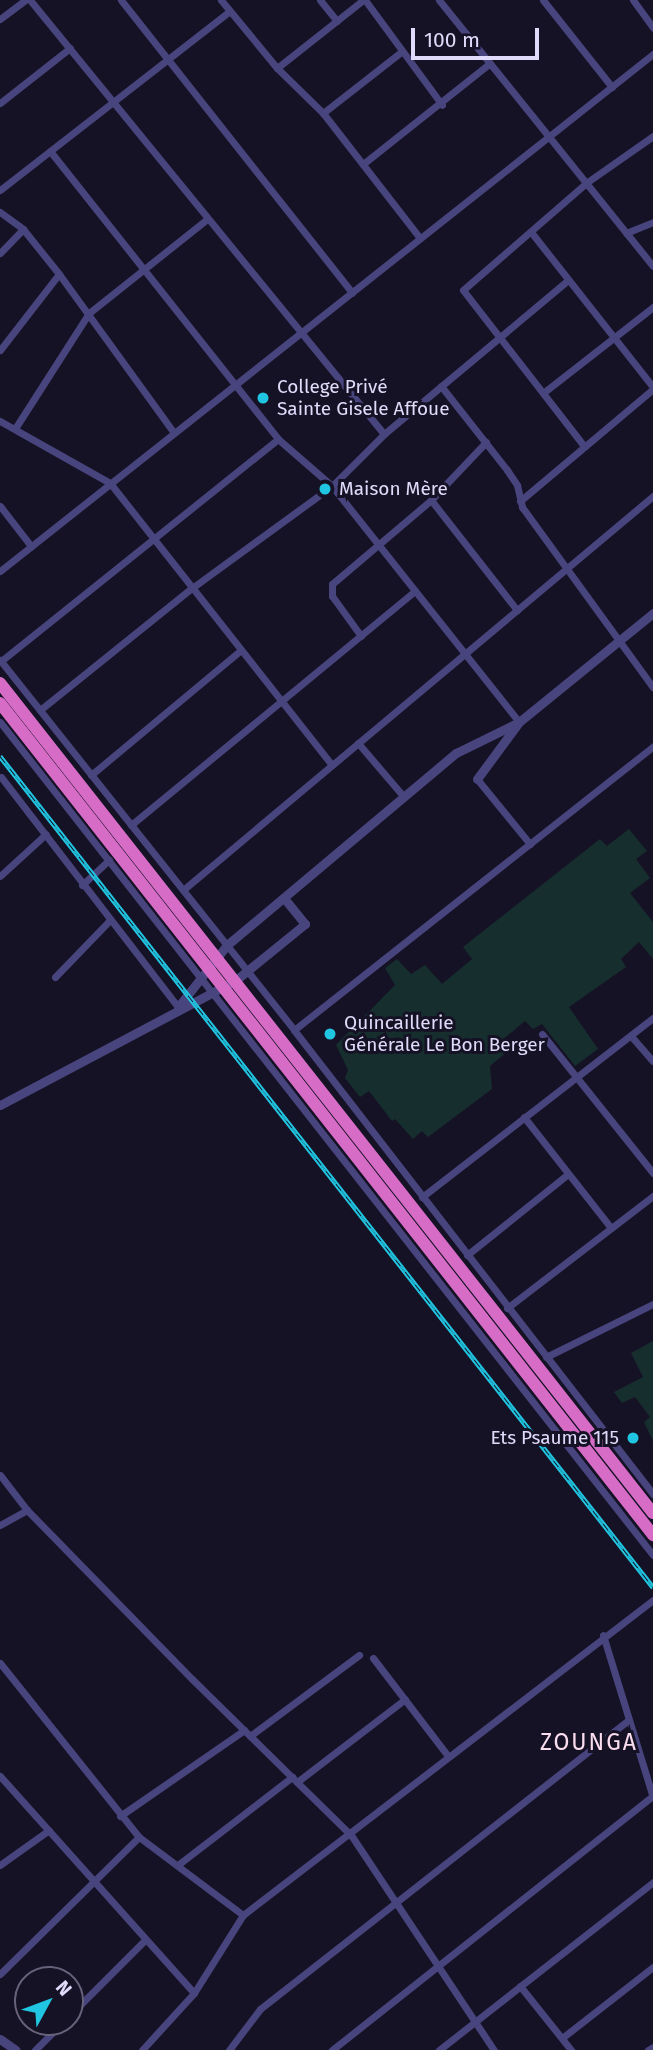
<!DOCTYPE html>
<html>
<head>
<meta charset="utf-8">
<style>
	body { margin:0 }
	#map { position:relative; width:653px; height:2050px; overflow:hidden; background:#161225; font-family:"Fira Sans",sans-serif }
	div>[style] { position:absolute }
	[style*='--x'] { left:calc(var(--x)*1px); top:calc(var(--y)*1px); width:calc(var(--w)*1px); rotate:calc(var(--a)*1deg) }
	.green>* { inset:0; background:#162e2e }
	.minor>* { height:7px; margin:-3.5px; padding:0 3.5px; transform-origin:3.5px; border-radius:3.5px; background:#48447d }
	.tertiary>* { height:9px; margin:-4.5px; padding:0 4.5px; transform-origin:4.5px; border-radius:4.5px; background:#48447d }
	.trunk>* { height:12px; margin:-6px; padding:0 6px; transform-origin:6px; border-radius:6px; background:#d66cc6 }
	.rail>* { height:5px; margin-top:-2.5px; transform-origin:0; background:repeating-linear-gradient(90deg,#161225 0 8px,#20c5e1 0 16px); box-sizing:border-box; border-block:2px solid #20c5e1 }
	.dots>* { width:19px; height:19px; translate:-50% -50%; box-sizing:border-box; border:4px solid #161225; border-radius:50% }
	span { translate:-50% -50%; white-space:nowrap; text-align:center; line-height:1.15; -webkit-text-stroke:6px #161225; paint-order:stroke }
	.poi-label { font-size:19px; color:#e0dbfa }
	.left { translate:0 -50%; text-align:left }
	.right { translate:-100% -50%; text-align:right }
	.quarter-label { font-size:23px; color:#faddee; letter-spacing:2px }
	.north { position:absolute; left:14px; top:1966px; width:70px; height:70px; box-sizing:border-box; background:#161225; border:2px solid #67627a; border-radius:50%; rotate:49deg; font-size:19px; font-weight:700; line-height:28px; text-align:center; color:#e0dbfa }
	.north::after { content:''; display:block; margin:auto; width:24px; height:32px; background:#20c5e1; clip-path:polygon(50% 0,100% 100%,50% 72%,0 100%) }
	.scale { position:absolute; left:411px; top:28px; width:128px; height:32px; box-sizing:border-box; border:4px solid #e0dbfa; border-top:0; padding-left:9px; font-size:21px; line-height:24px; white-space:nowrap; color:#e0dbfa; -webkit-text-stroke:5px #161225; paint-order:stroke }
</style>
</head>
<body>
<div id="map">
	<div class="green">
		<i style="clip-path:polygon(629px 829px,647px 851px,636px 859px,650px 878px,630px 893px,653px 922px,653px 959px,639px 942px,621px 959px,626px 967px,569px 1007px,598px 1049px,575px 1066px,542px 1024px,533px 1029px,525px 1021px,501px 1041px,508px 1051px,490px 1066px,492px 1089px,428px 1137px,422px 1131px,413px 1139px,395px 1119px,392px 1121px,369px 1091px,360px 1097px,345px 1078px,348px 1070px,336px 1045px,395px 985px,385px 968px,397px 959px,411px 974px,425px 965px,442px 984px,472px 959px,463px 947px,600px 839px,607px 846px)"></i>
		<i style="clip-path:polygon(653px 1341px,653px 1441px,644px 1422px,650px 1417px,635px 1397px,622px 1403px,614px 1392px,643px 1377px,631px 1353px)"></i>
	</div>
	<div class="minor">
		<i style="--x:30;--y:0;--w:560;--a:50.8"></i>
		<i style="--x:121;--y:0;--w:373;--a:51.7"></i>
		<i style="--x:221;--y:0;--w:88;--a:50.5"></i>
		<i style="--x:277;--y:68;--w:64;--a:44.4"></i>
		<i style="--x:323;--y:113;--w:158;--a:52.2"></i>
		<i style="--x:320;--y:0;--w:27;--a:51"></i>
		<i style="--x:365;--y:0;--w:130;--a:53.7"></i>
		<i style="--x:439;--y:0;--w:341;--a:51.2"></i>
		<i style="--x:543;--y:0;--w:111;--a:51.6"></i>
		<i style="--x:633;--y:0;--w:34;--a:54"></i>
		<i style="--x:0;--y:19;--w:31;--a:-37"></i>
		<i style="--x:277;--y:68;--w:110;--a:-38.3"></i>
		<i style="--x:0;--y:103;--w:89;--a:-38.2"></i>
		<i style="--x:323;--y:113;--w:99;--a:-38"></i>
		<i style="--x:50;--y:151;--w:367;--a:51.6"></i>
		<i style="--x:278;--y:439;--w:72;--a:41"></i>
		<i style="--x:332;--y:486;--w:301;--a:51.6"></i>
		<i style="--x:363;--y:164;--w:162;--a:-38.5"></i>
		<i style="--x:0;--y:190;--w:290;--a:-37.9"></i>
		<i style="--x:0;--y:212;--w:29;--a:36"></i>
		<i style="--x:23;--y:229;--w:58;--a:51.3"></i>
		<i style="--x:59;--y:274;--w:196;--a:54.1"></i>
		<i style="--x:531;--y:232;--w:197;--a:51.8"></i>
		<i style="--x:626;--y:233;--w:29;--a:-22"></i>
		<i style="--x:0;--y:253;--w:33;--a:-46"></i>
		<i style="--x:0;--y:350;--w:96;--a:-52.2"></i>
		<i style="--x:441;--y:386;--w:107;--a:51.8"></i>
		<i style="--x:507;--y:470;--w:18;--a:56"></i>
		<i style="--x:517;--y:485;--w:23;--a:77"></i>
		<i style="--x:522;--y:507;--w:223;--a:54"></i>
		<i style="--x:543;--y:393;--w:140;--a:-38"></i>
		<i style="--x:0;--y:421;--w:126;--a:29.4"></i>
		<i style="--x:110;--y:483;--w:359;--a:51.8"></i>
		<i style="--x:16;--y:427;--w:135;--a:-57.4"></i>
		<i style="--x:89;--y:313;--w:151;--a:-38.5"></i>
		<i style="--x:584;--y:446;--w:197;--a:-127.8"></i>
		<i style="--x:463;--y:290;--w:163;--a:-41"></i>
		<i style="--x:586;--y:183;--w:82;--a:-35"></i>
		<i style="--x:431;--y:500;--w:140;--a:52"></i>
		<i style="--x:520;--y:501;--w:174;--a:-40.1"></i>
		<i style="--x:0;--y:506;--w:51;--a:52.2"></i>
		<i style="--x:0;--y:571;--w:833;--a:-38.37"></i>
		<i style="--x:361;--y:636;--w:49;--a:-125.9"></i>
		<i style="--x:332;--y:596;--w:12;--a:-90"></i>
		<i style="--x:332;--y:584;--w:130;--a:-40.3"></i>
		<i style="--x:431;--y:500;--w:80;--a:-46.5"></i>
		<i style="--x:0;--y:660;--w:473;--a:51.5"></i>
		<i style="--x:294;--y:1030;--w:587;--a:52.27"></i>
		<i style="--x:1;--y:661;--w:355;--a:-38.7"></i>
		<i style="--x:40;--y:710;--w:195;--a:-38.8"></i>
		<i style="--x:192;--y:588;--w:173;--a:-36.1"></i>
		<i style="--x:332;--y:486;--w:74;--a:-45"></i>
		<i style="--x:384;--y:434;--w:240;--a:-39.9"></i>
		<i style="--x:0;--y:722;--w:1058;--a:51.91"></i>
		<i style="--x:358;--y:743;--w:71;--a:49.6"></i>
		<i style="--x:91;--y:775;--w:195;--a:-39.8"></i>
		<i style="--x:1;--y:777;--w:290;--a:52.4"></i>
		<i style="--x:477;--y:779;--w:84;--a:50.8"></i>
		<i style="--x:131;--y:825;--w:368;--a:-39.5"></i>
		<i style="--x:0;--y:876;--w:62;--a:-42.4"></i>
		<i style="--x:82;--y:885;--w:37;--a:-43"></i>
		<i style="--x:183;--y:890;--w:613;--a:-39.97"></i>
		<i style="--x:55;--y:977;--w:79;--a:-46"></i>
		<i style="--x:294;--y:1030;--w:458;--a:-38.3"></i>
		<i style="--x:542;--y:1034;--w:178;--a:51.4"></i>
		<i style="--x:631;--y:1036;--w:33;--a:49"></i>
		<i style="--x:524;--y:1117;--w:141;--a:51.9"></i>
		<i style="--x:422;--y:1197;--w:292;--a:-37.8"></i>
		<i style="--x:467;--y:1255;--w:129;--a:-38.7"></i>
		<i style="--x:507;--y:1308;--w:184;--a:-37.5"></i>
		<i style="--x:546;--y:1357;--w:119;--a:-26.4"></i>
		<i style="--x:0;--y:1475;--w:44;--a:52.4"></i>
		<i style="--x:27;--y:1510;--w:236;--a:45.7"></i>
		<i style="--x:192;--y:1679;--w:223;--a:44.5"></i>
		<i style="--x:351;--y:1835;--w:258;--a:56.4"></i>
		<i style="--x:0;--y:1525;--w:31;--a:-29"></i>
		<i style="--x:603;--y:1635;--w:170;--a:72.9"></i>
		<i style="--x:373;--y:1658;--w:123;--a:52.6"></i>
		<i style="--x:0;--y:1663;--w:223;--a:51.4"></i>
		<i style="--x:139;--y:1837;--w:130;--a:36.9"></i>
		<i style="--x:250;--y:1736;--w:136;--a:-36.6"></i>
		<i style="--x:0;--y:1776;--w:291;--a:48.2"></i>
		<i style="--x:297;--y:1782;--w:136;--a:-37.5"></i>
		<i style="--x:120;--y:1816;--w:151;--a:-34.7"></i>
		<i style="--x:179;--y:1864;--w:143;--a:-37.6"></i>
		<i style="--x:0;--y:1865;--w:60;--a:-35.5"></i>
		<i style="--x:0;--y:1974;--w:195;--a:-44.6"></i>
		<i style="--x:520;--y:1986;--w:82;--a:51.4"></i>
		<i style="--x:70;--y:2015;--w:107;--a:-45"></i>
		<i style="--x:562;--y:2038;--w:115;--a:-38"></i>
		<i style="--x:35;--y:2050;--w:40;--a:-45"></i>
		<i style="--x:142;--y:2050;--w:77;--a:-47.6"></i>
		<i style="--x:194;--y:1993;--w:92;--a:-57.9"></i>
		<i style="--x:243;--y:1915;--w:517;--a:-37.53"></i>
		<i style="--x:229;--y:2050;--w:51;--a:-52.9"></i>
		<i style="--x:260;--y:2009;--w:467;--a:-38.1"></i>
		<i style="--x:332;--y:2050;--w:409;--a:-38.4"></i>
		<i style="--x:439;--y:2050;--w:272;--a:-38.1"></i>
		<i style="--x:648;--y:2050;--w:6;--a:-31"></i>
	</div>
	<div class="tertiary">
		<i style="--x:477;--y:779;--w:71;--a:-53.6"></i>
		<i style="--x:519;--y:722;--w:173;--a:-39.1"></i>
		<i style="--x:178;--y:1007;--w:79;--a:-51.7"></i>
		<i style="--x:227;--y:945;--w:299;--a:-40"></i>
		<i style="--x:456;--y:753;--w:70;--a:-26.2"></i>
		<i style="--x:0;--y:1105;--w:267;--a:-27.9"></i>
		<i style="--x:236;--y:980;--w:89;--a:-39.1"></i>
		<i style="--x:305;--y:924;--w:33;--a:-129"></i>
		<i style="--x:0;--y:2039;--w:19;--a:35"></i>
	</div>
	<div class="trunk">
		<i style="--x:0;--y:683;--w:1056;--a:51.81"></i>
		<i style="--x:0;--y:703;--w:1058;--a:51.87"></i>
	</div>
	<div class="rail">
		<i style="--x:0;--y:756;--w:1057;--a:51.84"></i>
	</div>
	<div class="dots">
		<i style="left:263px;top:398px;background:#20c5e1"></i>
		<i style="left:325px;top:489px;background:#20c5e1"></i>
		<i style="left:330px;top:1034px;background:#20c5e1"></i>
		<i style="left:633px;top:1438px;background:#20c5e1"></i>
	</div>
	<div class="poi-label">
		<span class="left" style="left:277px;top:398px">College Privé<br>Sainte Gisele Affoue</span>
		<span class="left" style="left:339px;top:489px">Maison Mère</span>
		<span class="left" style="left:344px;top:1034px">Quincaillerie<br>Générale Le Bon Berger</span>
		<span class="right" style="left:619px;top:1438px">Ets Psaume 115</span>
	</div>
	<div class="quarter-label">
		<span style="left:589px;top:1742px">ZOUNGA</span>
	</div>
	<div class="north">N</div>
	<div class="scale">100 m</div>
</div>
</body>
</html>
